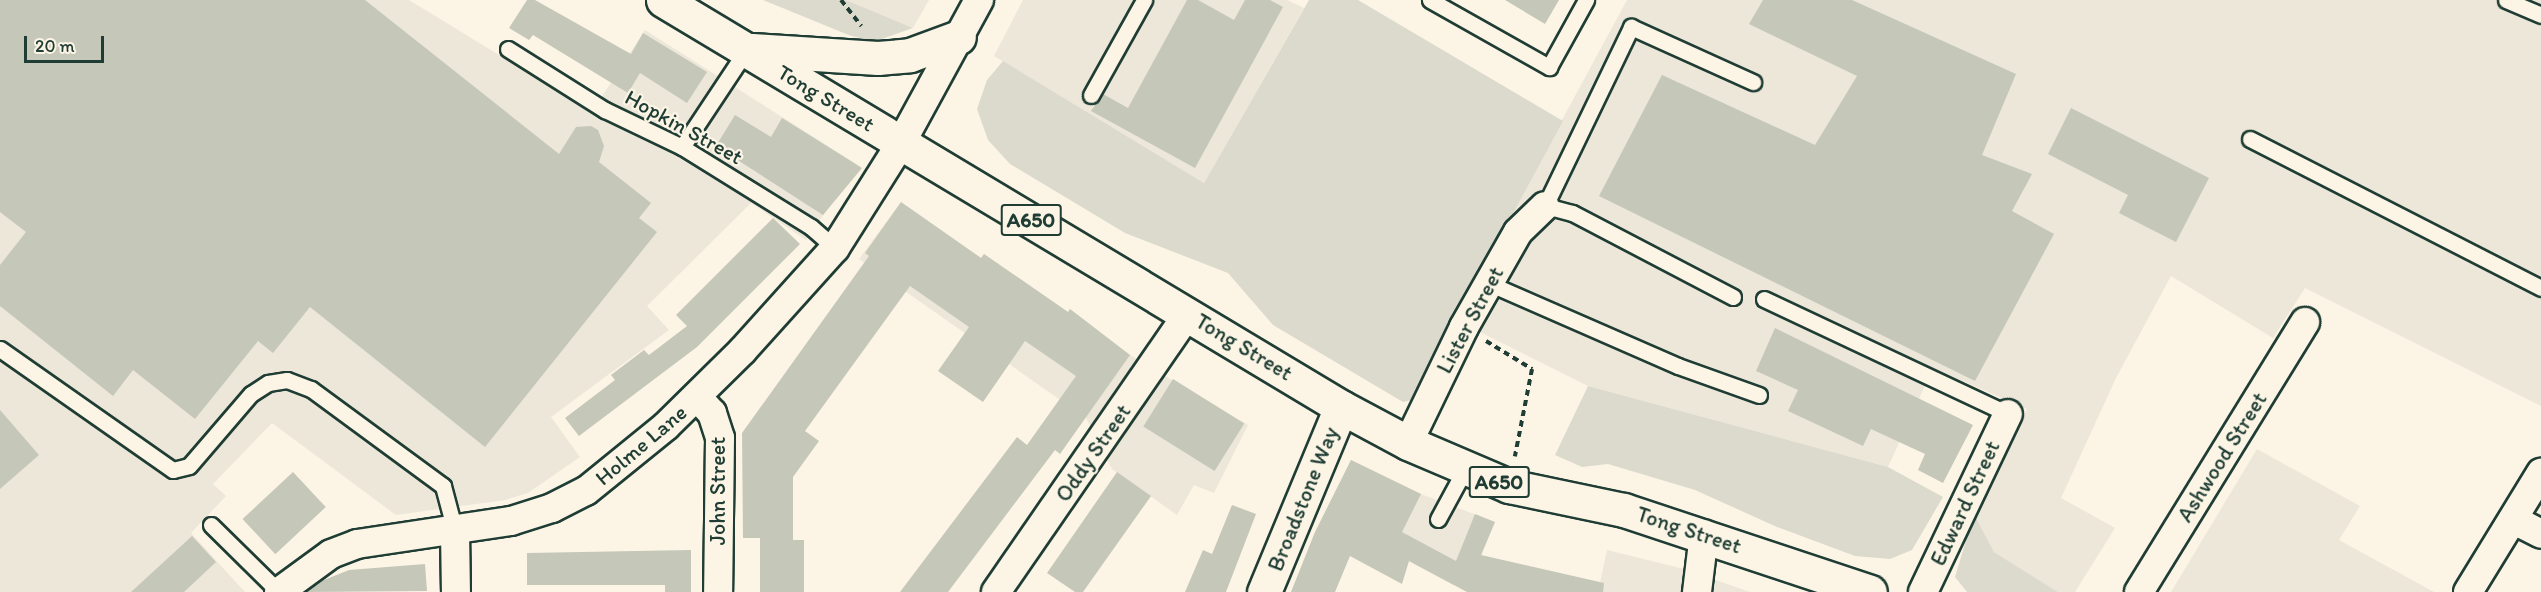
<!DOCTYPE html>
<html>
<head>
<meta charset="utf-8">
<style>
	body { margin:0 }
	#map { position:relative; width:2541px; height:592px; overflow:hidden; background:#fcf5e5; font-family:Itim,sans-serif }
	div>[style] { position:absolute }
	[style*='--x'] { left:calc(var(--x)*1px); top:calc(var(--y)*1px); width:calc(var(--w)*1px); rotate:calc(var(--a)*1deg) }
	.built>* { inset:0; background:#ece7d8 }
	.green>* { inset:0; background:#dcdacc }
	.building>* { inset:0; background:#c5c7b9; transform-origin:0 0 }
	.path>* { height:4px; margin-top:-2px; transform-origin:0; background:repeating-linear-gradient(90deg,#1f3d34 0 6px,transparent 0 10.5px) }
	.roads { filter:drop-shadow(2px 0 #1f3d34) drop-shadow(-2px 0 #1f3d34) drop-shadow(0 2px #1f3d34) drop-shadow(0 -2px #1f3d34) }
	.lane>* { height:15px; margin:-7.5px; padding:0 7.5px; transform-origin:7.5px; border-radius:7.5px; background:#fcf5e5 }
	.street>* { height:28px; margin:-14px; padding:0 14px; transform-origin:14px; border-radius:14px; background:#fcf5e5 }
	.secondary>* { height:33px; margin:-16.5px; padding:0 16.5px; transform-origin:16.5px; border-radius:16.5px; background:#fcf5e5 }
	.highway>* { height:33px; margin:-16.5px; padding:0 16.5px; transform-origin:16.5px; border-radius:16.5px; background:#fcf5e5 }
	span { translate:-50% -50%; white-space:nowrap; text-align:center; line-height:1.15; -webkit-text-stroke:4.5px #fcf5e5; paint-order:stroke }
	.shield-label span { padding:2px 4px; background:#fcf5e5; border:2px solid; border-radius:4px; -webkit-text-stroke-width:0 }
	.shield-label { font-size:21px; color:#1f3d34; font-weight:700 }
	.street-label { font-size:22px; color:#1f3d34 }
	.scale { position:absolute; left:24px; top:36px; width:80px; height:27px; box-sizing:border-box; border:3px solid #1f3d34; border-top:0; padding-left:8px; font-size:18px; line-height:21px; white-space:nowrap; color:#1f3d34; -webkit-text-stroke:4px #fcf5e5; paint-order:stroke }
</style>
</head>
<body>
<div id="map">
	<div class="built">
		<i style="clip-path:polygon(0 0,409px 0,592px 112px,645px 30px,858px 165px,806px 240px,751px 203px,647px 306px,669px 330px,551px 417px,580px 457px,528px 493px,505px 500px,396px 515px,272px 423px,213px 484px,226px 496px,191px 533px,245px 592px,0 592px)"></i>
		<i style="clip-path:polygon(846px 0,929px 0,913px 28px)"></i>
		<i style="clip-path:polygon(1023px 0,1287px 0,1304px 8px,1204px 183px,994px 56px)"></i>
		<i style="clip-path:polygon(1627px 0,2541px 0,2541px 406px,2305px 288px,2273px 338px,2171px 276px,2116px 378px,2061px 498px,2115px 528px,2075px 592px,2058px 592px,1994px 552px,1974px 514px,2027px 409px,1933px 368px,1888px 467px,1588px 386px,1454px 319px)"></i>
		<i style="clip-path:polygon(901px 202px,981px 258px,984px 254px,1068px 312px,1070px 309px,1130px 355px,1248px 425px,1214px 493px,1194px 485px,1177px 515px,1112px 469px,1086px 418px,859px 259px)"></i>
		<i style="clip-path:polygon(2257px 449px,2360px 506px,2339px 540px,2434px 592px,2171px 592px)"></i>
		<i style="clip-path:polygon(1351px 460px,1421px 494px,1495px 522px,1475px 571px,1453px 585px,1375px 543px,1351px 552px,1313px 537px)"></i>
		<i style="clip-path:polygon(1607px 550px,1684px 569px,1750px 592px,1598px 592px)"></i>
	</div>
	<div class="green">
		<i style="clip-path:polygon(763px 0,846px 0,913px 28px,876px 41px,851px 36px)"></i>
		<i style="clip-path:polygon(1309px 0,1358px 0,1563px 121px,1412px 400px,1403px 402px,1273px 325px,1228px 273px,1125px 233px,1010px 164px,988px 140px,977px 109px,987px 80px,1003px 61px,1204px 183px)"></i>
		<i style="clip-path:polygon(1588px 386px,1888px 467px,1943px 497px,1912px 550px,1890px 559px,1855px 556px,1777px 527px,1695px 490px,1608px 464px,1582px 467px,1555px 455px)"></i>
		<i style="clip-path:polygon(1974px 514px,1994px 552px,2058px 592px,1967px 592px,1955px 577px)"></i>
	</div>
	<div class="building">
		<i style="clip-path:polygon(0 0,365px 0,559px 154px,576px 127px,591px 126px,598px 130px,604px 146px,599px 162px,651px 203px,639px 218px,657px 232px,485px 447px,310px 307px,273px 353px,258px 341px,195px 419px,133px 370px,113px 396px,0 306px,0 265px,26px 232px,0 212px)"></i>
		<i style="clip-path:polygon(527px 0,535px 0,631px 54px,643px 33px,707px 72px,687px 103px,640px 73px,628px 93px,533px 35px,529px 40px,509px 28px)"></i>
		<i style="clip-path:polygon(1187px 0,1198px 0,1234px 20px,1245px 0,1270px 0,1283px 7px,1195px 168px,1091px 111px,1103px 94px,1128px 108px)"></i>
		<i style="clip-path:polygon(1505px 0,1559px 0,1545px 24px)"></i>
		<i style="clip-path:polygon(1763px 0,1852px 0,2016px 74px,1982px 155px,2032px 174px,2012px 211px,2054px 234px,1975px 381px,1599px 196px,1662px 75px,1815px 145px,1857px 76px,1749px 24px)"></i>
		<i style="clip-path:polygon(2071px 108px,2209px 178px,2176px 242px,2119px 213px,2128px 195px,2048px 154px)"></i>
		<i style="clip-path:polygon(735px 115px,771px 137px,782px 118px,862px 168px,823px 215px,716px 146px)"></i>
		<i style="clip-path:polygon(901px 202px,981px 258px,984px 254px,1068px 312px,1070px 309px,1130px 355px,1060px 454px,1055px 450px,948px 592px,900px 592px,1017px 437px,1027px 445px,1076px 376px,1025px 341px,983px 402px,938px 371px,969px 327px,910px 286px,805px 431px,819px 441px,793px 477px,793px 540px,804px 540px,804px 592px,760px 592px,760px 538px,743px 538px,742px 433px,869px 256px,865px 253px)"></i>
		<i style="clip-path:polygon(773px 218px,800px 244px,697px 347px,579px 436px,565px 418px,615px 380px,611px 375px,644px 350px,649px 355px,687px 326px,676px 315px)"></i>
		<i style="clip-path:polygon(1775px 328px,1973px 425px,1943px 483px,1918px 470px,1925px 454px,1871px 429px,1863px 446px,1788px 411px,1798px 390px,1756px 371px)"></i>
		<i style="left:1173px;top:379px;width:84px;height:56px;rotate:32deg"></i>
		<i style="clip-path:polygon(0 410px,39px 455px,0 489px)"></i>
		<i style="clip-path:polygon(1351px 460px,1421px 494px,1402px 532px,1456px 561px,1475px 514px,1495px 522px,1481px 555px,1604px 583px,1603px 592px,1467px 592px,1409px 561px,1402px 584px,1350px 556px,1335px 592px,1291px 592px,1315px 532px)"></i>
		<i style="left:293px;top:472px;width:48px;height:69px;rotate:47deg"></i>
		<i style="clip-path:polygon(1117px 472px,1151px 496px,1083px 592px,1075px 592px,1047px 573px)"></i>
		<i style="clip-path:polygon(1232px 505px,1256px 514px,1226px 592px,1185px 592px,1203px 550px,1212px 554px)"></i>
		<i style="clip-path:polygon(192px 536px,216px 562px,184px 592px,131px 592px)"></i>
		<i style="clip-path:polygon(691px 550px,691px 592px,665px 592px,665px 585px,527px 585px,527px 553px)"></i>
		<i style="clip-path:polygon(425px 564px,427px 591px,307px 592px,324px 580px,349px 570px)"></i>
	</div>
	<div class="path">
		<i style="--x:841;--y:0;--w:33;--a:52"></i>
		<i style="--x:1486;--y:341;--w:54;--a:31.3"></i>
		<i style="--x:1532;--y:369;--w:89;--a:101.1"></i>
	</div>
	<div class="roads">
		<div class="lane">
			<i style="--x:1430;--y:0;--w:137;--a:29.4"></i>
			<i style="--x:1549;--y:67;--w:77;--a:-61.1"></i>
			<i style="--x:2506;--y:0;--w:38;--a:23"></i>
			<i style="--x:508;--y:49;--w:115;--a:32.2"></i>
			<i style="--x:605;--y:110;--w:85;--a:25.7"></i>
			<i style="--x:682;--y:147;--w:152;--a:31.8"></i>
			<i style="--x:811;--y:227;--w:32;--a:41"></i>
			<i style="--x:1091;--y:95;--w:109;--a:-60.8"></i>
			<i style="--x:2250;--y:139;--w:327;--a:27.1"></i>
			<i style="--x:682;--y:147;--w:118;--a:-56.4"></i>
			<i style="--x:1488;--y:283;--w:207;--a:23.6"></i>
			<i style="--x:1678;--y:366;--w:86;--a:19.7"></i>
			<i style="--x:1733;--y:297;--w:182;--a:-152.4"></i>
			<i style="--x:1572;--y:213;--w:28;--a:-165"></i>
			<i style="--x:1545;--y:206;--w:199;--a:-64.3"></i>
			<i style="--x:1631;--y:27;--w:134;--a:24.3"></i>
			<i style="--x:1764;--y:299;--w:270;--a:25.2"></i>
			<i style="--x:0;--y:349;--w:211;--a:35"></i>
			<i style="--x:173;--y:470;--w:16;--a:-14"></i>
			<i style="--x:189;--y:466;--w:95;--a:-49.3"></i>
			<i style="--x:251;--y:394;--w:20;--a:-33"></i>
			<i style="--x:268;--y:383;--w:19;--a:-9"></i>
			<i style="--x:287;--y:380;--w:26;--a:21"></i>
			<i style="--x:311;--y:389;--w:164;--a:36.3"></i>
			<i style="--x:443;--y:486;--w:47;--a:75.1"></i>
			<i style="--x:1438;--y:519;--w:57;--a:-61.6"></i>
			<i style="--x:211;--y:525;--w:95;--a:44.6"></i>
		</div>
		<div class="street">
			<i style="--x:697;--y:397;--w:22;--a:47"></i>
			<i style="--x:712;--y:413;--w:26;--a:72"></i>
			<i style="--x:720;--y:438;--w:154;--a:90.7"></i>
			<i style="--x:1408;--y:443;--w:129;--a:-64.2"></i>
			<i style="--x:1464;--y:327;--w:109;--a:-60.4"></i>
			<i style="--x:1518;--y:232;--w:37;--a:-44"></i>
			<i style="--x:2514;--y:520;--w:30;--a:27"></i>
			<i style="--x:455;--y:531;--w:61;--a:89.1"></i>
			<i style="--x:279;--y:592;--w:64;--a:-36.2"></i>
			<i style="--x:331;--y:554;--w:28;--a:-21"></i>
			<i style="--x:357;--y:544;--w:156;--a:-8.5"></i>
			<i style="--x:511;--y:521;--w:43;--a:-17.6"></i>
			<i style="--x:552;--y:508;--w:38;--a:-27"></i>
			<i style="--x:586;--y:491;--w:103;--a:-39.1"></i>
			<i style="--x:666;--y:426;--w:108;--a:-44.6"></i>
			<i style="--x:743;--y:350;--w:137;--a:-48"></i>
			<i style="--x:835;--y:248;--w:124;--a:-57.8"></i>
			<i style="--x:901;--y:143;--w:163;--a:-61.4"></i>
			<i style="--x:996;--y:592;--w:338;--a:-55.4"></i>
			<i style="--x:1697;--y:592;--w:58;--a:-83.1"></i>
			<i style="--x:1923;--y:592;--w:197;--a:-64.5"></i>
			<i style="--x:2139;--y:592;--w:317;--a:-58.4"></i>
			<i style="--x:2468;--y:592;--w:140;--a:-58.5"></i>
		</div>
		<div class="secondary">
			<i style="--x:1264;--y:592;--w:200;--a:-67.4"></i>
		</div>
		<div class="highway">
			<i style="--x:663;--y:0;--w:791;--a:30.98"></i>
			<i style="--x:1341;--y:407;--w:76;--a:28.2"></i>
			<i style="--x:1408;--y:443;--w:110;--a:23.1"></i>
			<i style="--x:1509;--y:486;--w:117;--a:11.8"></i>
			<i style="--x:1624;--y:510;--w:259;--a:18.4"></i>
			<i style="--x:752;--y:50;--w:126;--a:3.6"></i>
			<i style="--x:878;--y:58;--w:32;--a:-5"></i>
			<i style="--x:910;--y:55;--w:52;--a:-20.2"></i>
		</div>
	</div>
	<div class="shield-label">
		<span style="left:1031px;top:220px">A650</span>
		<span style="left:1499px;top:482px">A650</span>
	</div>
	<div class="street-label">
		<span style="left:826px;top:98px;rotate:31deg">Tong Street</span>
		<span style="left:684px;top:127px;rotate:29deg">Hopkin Street</span>
		<span style="left:1470px;top:320px;rotate:-62deg">Lister Street</span>
		<span style="left:1244px;top:347px;rotate:31deg">Tong Street</span>
		<span style="left:641px;top:445px;rotate:-40deg">Holme Lane</span>
		<span style="left:1093px;top:453px;rotate:-55deg">Oddy Street</span>
		<span style="left:2222px;top:457px;rotate:-58deg">Ashwood Street</span>
		<span style="left:718px;top:491px;rotate:-90deg">John Street</span>
		<span style="left:1303px;top:499px;rotate:-68deg">Broadstone Way</span>
		<span style="left:1965px;top:503px;rotate:-65deg">Edward Street</span>
		<span style="left:1689px;top:530px;rotate:18deg">Tong Street</span>
	</div>
	<div class="scale">20 m</div>
</div>
</body>
</html>
